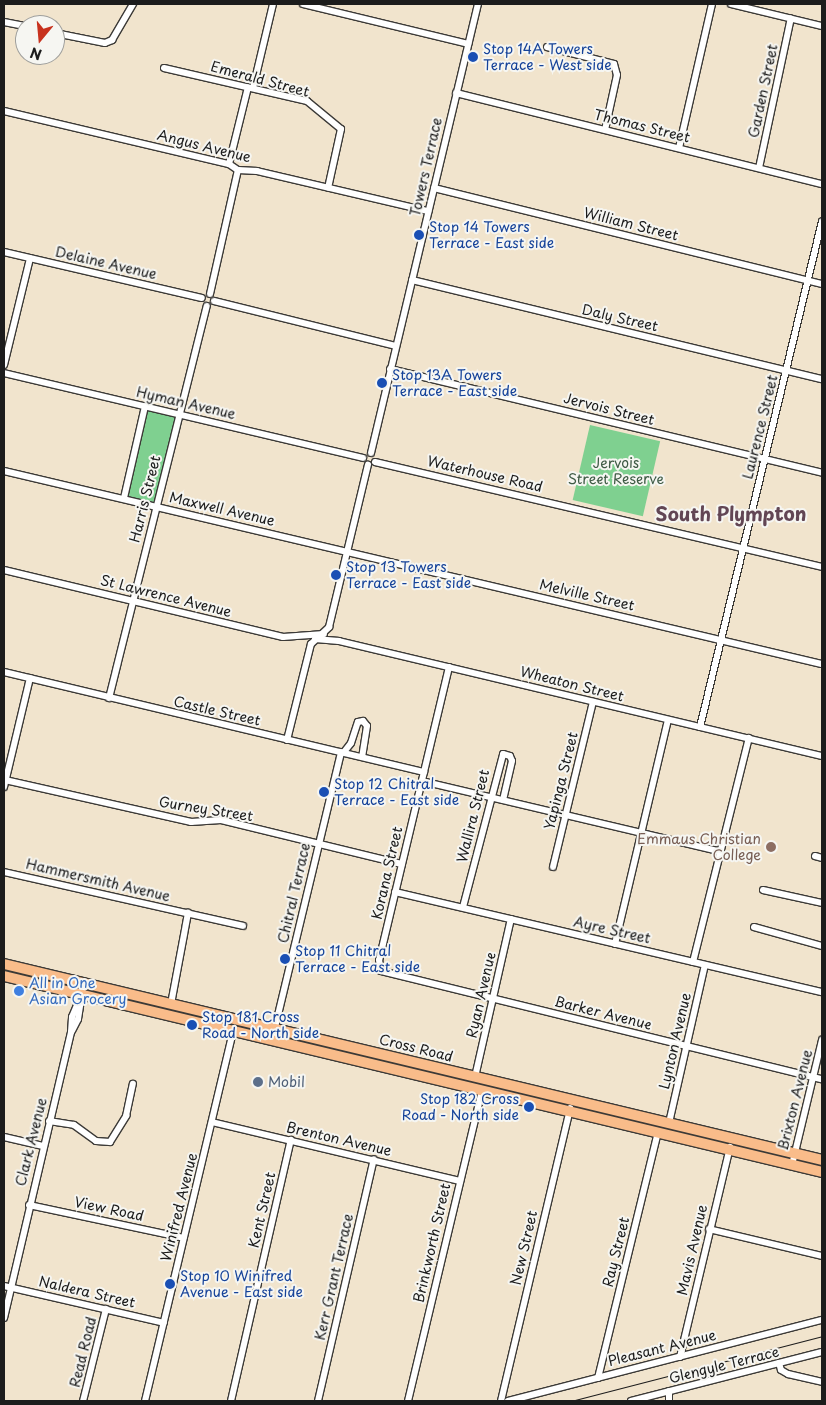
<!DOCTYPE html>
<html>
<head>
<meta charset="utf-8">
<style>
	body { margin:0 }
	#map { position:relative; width:826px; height:1405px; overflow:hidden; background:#f1e4cd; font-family:"Playpen Sans",sans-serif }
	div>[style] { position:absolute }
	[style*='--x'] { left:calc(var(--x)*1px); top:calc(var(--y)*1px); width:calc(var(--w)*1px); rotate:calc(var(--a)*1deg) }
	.green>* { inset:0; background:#7fd090; transform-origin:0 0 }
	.roads { filter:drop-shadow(1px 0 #3c3a37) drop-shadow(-1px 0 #3c3a37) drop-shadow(0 1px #3c3a37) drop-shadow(0 -1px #3c3a37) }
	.minor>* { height:6px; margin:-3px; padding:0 3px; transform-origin:3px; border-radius:3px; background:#fff }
	.highway>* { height:10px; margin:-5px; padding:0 5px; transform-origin:5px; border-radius:5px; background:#f9bc8a }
	.tram>* { height:1px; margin:-0.5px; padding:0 0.5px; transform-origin:0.5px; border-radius:0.5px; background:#1c1c1c }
	.dots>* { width:14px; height:14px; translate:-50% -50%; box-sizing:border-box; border:2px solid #f6f6f2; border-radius:50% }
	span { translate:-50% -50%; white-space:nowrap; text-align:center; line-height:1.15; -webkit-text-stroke:4px #f6f6f2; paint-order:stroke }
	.transit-label { font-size:14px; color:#164399 }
	.left { translate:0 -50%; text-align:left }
	.right { translate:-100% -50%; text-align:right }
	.street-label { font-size:14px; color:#1c1c1c }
	.park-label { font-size:14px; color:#3f5b45 }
	.education-label { font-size:14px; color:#785e54 }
	.shop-label { font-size:14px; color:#366cbe }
	.service-label { font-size:14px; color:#4e5e75 }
	.district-label { font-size:19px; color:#624654; font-weight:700 }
	.frame { position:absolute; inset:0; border:5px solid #1c1c1c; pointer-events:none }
	.north { position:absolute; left:15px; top:15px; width:50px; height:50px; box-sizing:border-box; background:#f6f6f2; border:1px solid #9f9f9c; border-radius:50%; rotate:197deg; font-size:14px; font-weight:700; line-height:20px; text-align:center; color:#1c1c1c }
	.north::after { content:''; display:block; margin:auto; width:18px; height:22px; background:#c8321e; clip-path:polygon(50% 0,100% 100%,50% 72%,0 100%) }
</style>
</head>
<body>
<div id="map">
	<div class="green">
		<i style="left:145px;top:406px;width:34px;height:94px;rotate:14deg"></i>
		<i style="left:590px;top:425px;width:72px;height:77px;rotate:13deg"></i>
	</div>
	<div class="roads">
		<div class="minor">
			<i style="--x:303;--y:4;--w:170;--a:13.6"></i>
			<i style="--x:731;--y:4;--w:94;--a:13.6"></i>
			<i style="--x:4;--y:22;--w:21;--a:11"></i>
			<i style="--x:55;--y:33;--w:51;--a:11.3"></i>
			<i style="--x:105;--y:43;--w:8;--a:-23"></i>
			<i style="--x:112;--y:40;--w:42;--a:-59.7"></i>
			<i style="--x:547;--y:47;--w:69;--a:14.2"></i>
			<i style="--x:614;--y:64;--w:11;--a:75"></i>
			<i style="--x:617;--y:75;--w:56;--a:102.3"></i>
			<i style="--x:164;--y:68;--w:147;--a:13"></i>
			<i style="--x:307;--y:101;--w:44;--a:39.5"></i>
			<i style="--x:341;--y:129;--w:60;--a:102.4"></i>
			<i style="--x:253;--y:88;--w:86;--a:-76.6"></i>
			<i style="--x:456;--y:93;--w:377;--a:14"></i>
			<i style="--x:4;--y:111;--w:231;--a:13.3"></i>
			<i style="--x:229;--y:164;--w:11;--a:34"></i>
			<i style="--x:238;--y:170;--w:19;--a:3"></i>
			<i style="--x:257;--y:171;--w:176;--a:13.2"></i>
			<i style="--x:679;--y:148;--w:148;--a:-77.1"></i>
			<i style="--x:229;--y:164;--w:79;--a:-76.1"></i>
			<i style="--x:759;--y:168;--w:153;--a:-78"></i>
			<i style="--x:434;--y:188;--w:400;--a:13.9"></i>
			<i style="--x:4;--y:252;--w:203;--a:13.1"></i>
			<i style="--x:412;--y:280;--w:422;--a:13.6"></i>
			<i style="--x:210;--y:294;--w:127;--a:-77.3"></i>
			<i style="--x:214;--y:301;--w:187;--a:13.9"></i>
			<i style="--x:4;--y:365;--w:110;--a:-76.3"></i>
			<i style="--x:390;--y:369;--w:444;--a:13.5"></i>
			<i style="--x:4;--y:373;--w:369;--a:13.3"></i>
			<i style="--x:371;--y:453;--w:462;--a:-76.6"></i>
			<i style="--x:375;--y:462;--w:459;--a:13.2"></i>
			<i style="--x:4;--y:471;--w:840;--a:13.28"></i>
			<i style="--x:124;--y:498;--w:94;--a:-77.1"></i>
			<i style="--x:4;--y:570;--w:287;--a:13.5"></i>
			<i style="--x:283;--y:637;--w:41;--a:-4.2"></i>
			<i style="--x:315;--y:639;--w:24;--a:5"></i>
			<i style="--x:339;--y:641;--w:497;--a:13.4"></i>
			<i style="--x:449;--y:667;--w:301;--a:103.4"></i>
			<i style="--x:379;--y:960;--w:11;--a:80"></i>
			<i style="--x:381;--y:971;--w:454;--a:13.8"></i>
			<i style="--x:4;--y:672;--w:432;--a:13.4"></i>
			<i style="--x:109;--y:698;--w:404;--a:-76"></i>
			<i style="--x:700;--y:727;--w:520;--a:-76.44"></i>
			<i style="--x:287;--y:740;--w:99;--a:-76"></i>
			<i style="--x:311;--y:644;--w:25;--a:-43"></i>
			<i style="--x:329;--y:627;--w:167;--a:-76.5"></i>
			<i style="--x:344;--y:752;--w:11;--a:-52"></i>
			<i style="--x:351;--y:743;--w:22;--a:-72"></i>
			<i style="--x:358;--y:722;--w:5;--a:-11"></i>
			<i style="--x:363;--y:721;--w:6;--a:51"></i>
			<i style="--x:367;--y:726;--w:31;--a:99"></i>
			<i style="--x:5;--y:780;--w:191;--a:12.7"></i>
			<i style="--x:191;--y:822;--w:30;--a:-4"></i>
			<i style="--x:221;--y:820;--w:186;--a:13.7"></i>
			<i style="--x:422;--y:781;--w:305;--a:13.3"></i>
			<i style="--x:4;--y:787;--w:112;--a:-76.6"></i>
			<i style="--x:815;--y:856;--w:7;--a:16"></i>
			<i style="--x:553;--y:867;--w:170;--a:-76.4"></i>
			<i style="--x:4;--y:872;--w:245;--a:12.7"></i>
			<i style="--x:763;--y:890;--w:60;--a:12.4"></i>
			<i style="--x:395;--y:892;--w:439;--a:13.2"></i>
			<i style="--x:463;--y:907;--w:158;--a:-75.3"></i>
			<i style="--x:503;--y:754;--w:7;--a:16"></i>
			<i style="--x:510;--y:756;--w:5;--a:68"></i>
			<i style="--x:512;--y:761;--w:40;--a:103"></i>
			<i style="--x:754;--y:927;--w:71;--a:15.6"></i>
			<i style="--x:615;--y:944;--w:230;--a:-76.7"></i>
			<i style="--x:693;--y:962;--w:231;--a:-76"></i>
			<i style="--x:171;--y:1004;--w:93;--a:-79.4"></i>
			<i style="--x:72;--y:1031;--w:13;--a:-63"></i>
			<i style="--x:78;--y:1019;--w:36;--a:-81"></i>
			<i style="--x:272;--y:1040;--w:296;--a:-76.5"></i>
			<i style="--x:475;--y:1077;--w:162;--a:-77.2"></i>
			<i style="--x:49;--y:1121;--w:25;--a:9"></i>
			<i style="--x:74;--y:1125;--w:27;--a:36"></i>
			<i style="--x:96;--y:1141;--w:14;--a:4"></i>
			<i style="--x:110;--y:1142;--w:31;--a:-58"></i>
			<i style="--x:126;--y:1116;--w:33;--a:-78"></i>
			<i style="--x:212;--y:1122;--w:255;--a:13.4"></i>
			<i style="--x:669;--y:1123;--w:162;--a:-77.2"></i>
			<i style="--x:4;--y:1137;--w:40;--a:13"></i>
			<i style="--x:792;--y:1165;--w:129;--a:-76.5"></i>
			<i style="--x:29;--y:1205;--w:158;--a:12"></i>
			<i style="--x:709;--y:1229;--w:116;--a:13.4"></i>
			<i style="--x:4;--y:1286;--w:164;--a:13"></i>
			<i style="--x:4;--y:1318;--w:294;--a:-76.8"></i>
			<i style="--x:71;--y:1032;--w:15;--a:-86"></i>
			<i style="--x:72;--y:1017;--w:25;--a:-67"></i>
			<i style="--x:680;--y:1357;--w:216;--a:-76.6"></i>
			<i style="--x:779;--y:1363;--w:7;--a:74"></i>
			<i style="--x:781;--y:1370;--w:8;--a:30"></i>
			<i style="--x:788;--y:1374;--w:35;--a:13"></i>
			<i style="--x:598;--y:1378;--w:253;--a:-76.3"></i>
			<i style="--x:83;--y:1401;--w:95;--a:-76"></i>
			<i style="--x:145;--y:1401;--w:383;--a:-76.6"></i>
			<i style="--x:231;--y:1401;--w:268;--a:-77.1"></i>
			<i style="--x:318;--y:1401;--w:248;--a:-77"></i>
			<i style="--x:408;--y:1401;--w:319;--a:-76.6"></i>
			<i style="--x:501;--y:1401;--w:301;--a:-76.7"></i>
			<i style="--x:508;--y:1401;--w:324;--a:-14.5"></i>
			<i style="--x:631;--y:1401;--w:197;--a:-14.4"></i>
			<i style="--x:669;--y:1401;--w:10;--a:-90"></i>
		</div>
		<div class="highway">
			<i style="--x:4;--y:964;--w:841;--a:13.47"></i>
			<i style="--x:4;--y:976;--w:841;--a:13.47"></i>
		</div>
	</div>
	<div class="tram">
		<i style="--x:571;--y:1401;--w:259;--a:-14.5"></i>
	</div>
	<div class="dots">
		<i style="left:473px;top:57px;background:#1a4fb4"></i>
		<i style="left:419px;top:235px;background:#1a4fb4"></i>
		<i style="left:382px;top:383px;background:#1a4fb4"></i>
		<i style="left:336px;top:575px;background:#1a4fb4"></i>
		<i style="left:324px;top:792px;background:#1a4fb4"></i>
		<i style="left:771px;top:847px;background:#8d6e63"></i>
		<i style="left:285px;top:959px;background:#1a4fb4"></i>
		<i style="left:19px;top:991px;background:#3f7fe0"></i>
		<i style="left:192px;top:1025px;background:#1a4fb4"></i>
		<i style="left:258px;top:1082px;background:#5c6f8a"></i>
		<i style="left:529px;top:1107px;background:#1a4fb4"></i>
		<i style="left:170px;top:1284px;background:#1a4fb4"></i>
	</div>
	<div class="transit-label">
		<span class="left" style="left:483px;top:57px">Stop 14A Towers<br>Terrace - West side</span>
		<span class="left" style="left:429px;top:235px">Stop 14 Towers<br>Terrace - East side</span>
		<span class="left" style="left:392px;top:383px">Stop 13A Towers<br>Terrace - East side</span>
		<span class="left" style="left:346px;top:575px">Stop 13 Towers<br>Terrace - East side</span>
		<span class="left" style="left:334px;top:792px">Stop 12 Chitral<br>Terrace - East side</span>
		<span class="left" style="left:295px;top:959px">Stop 11 Chitral<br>Terrace - East side</span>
		<span class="left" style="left:202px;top:1025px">Stop 181 Cross<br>Road - North side</span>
		<span class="right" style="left:519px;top:1107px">Stop 182 Cross<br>Road - North side</span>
		<span class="left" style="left:180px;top:1284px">Stop 10 Winifred<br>Avenue - East side</span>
	</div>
	<div class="street-label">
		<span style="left:260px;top:79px;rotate:15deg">Emerald Street</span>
		<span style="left:763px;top:91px;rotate:-78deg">Garden Street</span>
		<span style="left:642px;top:126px;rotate:14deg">Thomas Street</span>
		<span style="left:204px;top:146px;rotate:14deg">Angus Avenue</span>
		<span style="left:426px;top:167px;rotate:-77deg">Towers Terrace</span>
		<span style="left:631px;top:224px;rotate:14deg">William Street</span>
		<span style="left:106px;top:263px;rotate:13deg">Delaine Avenue</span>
		<span style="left:620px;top:318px;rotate:13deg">Daly Street</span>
		<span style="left:186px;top:403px;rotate:13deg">Hyman Avenue</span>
		<span style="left:609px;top:409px;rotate:14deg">Jervois Street</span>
		<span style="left:760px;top:427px;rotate:-76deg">Laurence Street</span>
		<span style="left:485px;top:474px;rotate:13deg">Waterhouse Road</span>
		<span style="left:145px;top:499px;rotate:-76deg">Harris Street</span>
		<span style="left:222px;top:509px;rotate:13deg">Maxwell Avenue</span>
		<span style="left:587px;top:595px;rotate:13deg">Melville Street</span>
		<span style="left:166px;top:596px;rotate:14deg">St Lawrence Avenue</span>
		<span style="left:572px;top:684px;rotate:14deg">Wheaton Street</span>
		<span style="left:217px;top:711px;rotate:13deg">Castle Street</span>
		<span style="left:561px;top:781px;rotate:-76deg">Yapinga Street</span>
		<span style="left:206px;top:809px;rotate:9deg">Gurney Street</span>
		<span style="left:473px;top:816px;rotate:-76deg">Wallira Street</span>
		<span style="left:387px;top:873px;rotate:-77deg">Korana Street</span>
		<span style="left:98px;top:880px;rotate:13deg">Hammersmith Avenue</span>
		<span style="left:294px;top:893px;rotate:-77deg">Chitral Terrace</span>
		<span style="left:612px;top:930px;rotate:13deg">Ayre Street</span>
		<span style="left:481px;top:995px;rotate:-77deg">Ryan Avenue</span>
		<span style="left:603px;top:1013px;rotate:14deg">Barker Avenue</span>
		<span style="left:675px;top:1041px;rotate:-77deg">Lynton Avenue</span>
		<span style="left:416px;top:1048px;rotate:14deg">Cross Road</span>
		<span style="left:795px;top:1100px;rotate:-76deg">Brixton Avenue</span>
		<span style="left:339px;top:1139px;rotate:13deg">Brenton Avenue</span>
		<span style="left:31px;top:1142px;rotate:-76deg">Clark Avenue</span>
		<span style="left:179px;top:1207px;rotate:-76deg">Winifred Avenue</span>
		<span style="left:109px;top:1209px;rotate:12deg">View Road</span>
		<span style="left:262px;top:1210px;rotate:-77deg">Kent Street</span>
		<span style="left:432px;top:1243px;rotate:-77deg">Brinkworth Street</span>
		<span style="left:524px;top:1248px;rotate:-77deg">New Street</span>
		<span style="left:692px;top:1250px;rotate:-77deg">Mavis Avenue</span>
		<span style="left:616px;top:1252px;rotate:-76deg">Ray Street</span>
		<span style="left:334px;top:1277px;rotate:-77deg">Kerr Grant Terrace</span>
		<span style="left:87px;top:1292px;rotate:13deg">Naldera Street</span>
		<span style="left:662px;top:1348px;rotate:-14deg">Pleasant Avenue</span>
		<span style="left:83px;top:1352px;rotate:-76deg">Read Road</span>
		<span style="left:724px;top:1365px;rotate:-14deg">Glengyle Terrace</span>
	</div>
	<div class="park-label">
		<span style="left:616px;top:471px">Jervois<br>Street Reserve</span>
	</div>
	<div class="education-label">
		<span class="right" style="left:761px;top:847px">Emmaus Christian<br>College</span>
	</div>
	<div class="shop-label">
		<span class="left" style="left:29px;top:991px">All in One<br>Asian Grocery</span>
	</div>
	<div class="service-label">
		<span class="left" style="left:268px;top:1082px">Mobil</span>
	</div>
	<div class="district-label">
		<span style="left:731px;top:514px">South Plympton</span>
	</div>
	<div class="frame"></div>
	<div class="north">N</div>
</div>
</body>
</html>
